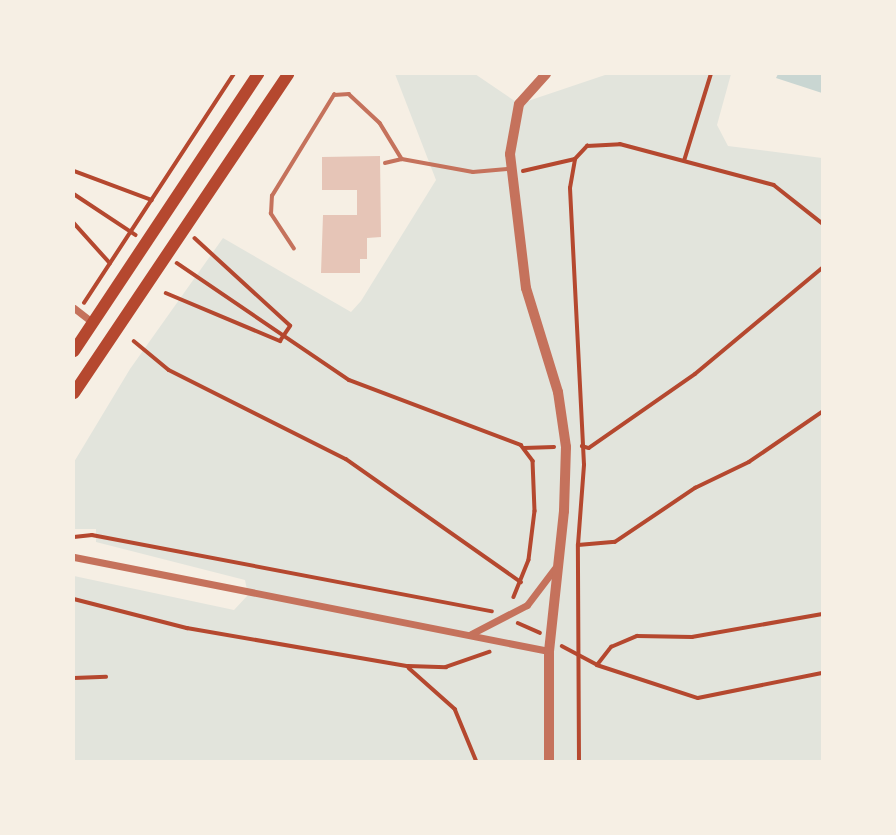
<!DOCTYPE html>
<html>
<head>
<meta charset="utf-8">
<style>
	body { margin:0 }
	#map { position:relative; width:896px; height:835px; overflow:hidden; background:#f6efe4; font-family:"Public Sans",sans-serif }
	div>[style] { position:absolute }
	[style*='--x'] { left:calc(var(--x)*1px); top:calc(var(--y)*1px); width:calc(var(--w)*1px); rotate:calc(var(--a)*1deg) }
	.green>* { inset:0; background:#e2e4dc }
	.water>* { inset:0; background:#c9d6d2 }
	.building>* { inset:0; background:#e6c5b7 }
	.path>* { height:3.5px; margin:-1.75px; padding:0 1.75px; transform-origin:1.75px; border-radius:1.75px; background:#b5482f }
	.service>* { height:3.5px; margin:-1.75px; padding:0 1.75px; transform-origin:1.75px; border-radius:1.75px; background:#c5725c }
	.minor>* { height:7px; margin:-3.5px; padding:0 3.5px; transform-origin:3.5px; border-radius:3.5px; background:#c5725c }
	.tertiary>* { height:10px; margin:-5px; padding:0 5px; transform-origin:5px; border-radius:5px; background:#c5725c }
	.trunk>* { height:12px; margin:-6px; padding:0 6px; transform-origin:6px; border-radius:6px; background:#b5482f }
	span { translate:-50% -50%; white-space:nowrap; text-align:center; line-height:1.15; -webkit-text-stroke:5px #f6efe4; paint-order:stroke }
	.frame { position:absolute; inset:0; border:75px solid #f6efe4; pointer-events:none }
</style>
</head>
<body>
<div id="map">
	<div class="green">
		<i style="clip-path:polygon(395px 74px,475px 74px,519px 104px,608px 74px,731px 74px,717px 125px,728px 146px,822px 158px,822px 761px,74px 761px,74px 576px,234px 610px,248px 595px,245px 580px,96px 542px,96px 529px,74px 529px,74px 462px,130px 369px,223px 238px,351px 312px,361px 301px,436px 180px)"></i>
	</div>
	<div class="water">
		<i style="clip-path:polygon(778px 74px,822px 74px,822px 93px,776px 78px)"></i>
	</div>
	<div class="building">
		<i style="clip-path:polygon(380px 156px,381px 237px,367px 238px,367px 259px,360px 259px,360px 273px,321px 273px,323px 215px,357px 215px,357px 190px,322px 190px,322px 157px)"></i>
	</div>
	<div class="path">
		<i style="--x:684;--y:161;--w:91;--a:-72.8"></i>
		<i style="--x:74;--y:171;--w:83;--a:20.4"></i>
		<i style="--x:523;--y:171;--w:53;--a:-13"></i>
		<i style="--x:74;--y:194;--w:74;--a:33.5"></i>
		<i style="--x:74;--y:223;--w:54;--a:48"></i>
		<i style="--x:177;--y:263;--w:208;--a:34.2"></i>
		<i style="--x:349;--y:380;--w:184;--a:20.7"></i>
		<i style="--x:521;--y:445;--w:20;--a:53"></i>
		<i style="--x:533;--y:461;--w:50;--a:87.7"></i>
		<i style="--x:535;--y:511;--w:49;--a:97"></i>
		<i style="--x:529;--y:560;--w:40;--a:112"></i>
		<i style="--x:166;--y:293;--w:124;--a:22.8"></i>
		<i style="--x:280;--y:341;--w:18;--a:-56"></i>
		<i style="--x:290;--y:326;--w:129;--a:-137.5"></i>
		<i style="--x:84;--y:303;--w:274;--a:-56.8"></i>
		<i style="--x:134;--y:341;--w:45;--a:39.6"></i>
		<i style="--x:169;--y:370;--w:198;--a:26.7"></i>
		<i style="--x:346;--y:459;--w:214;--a:35.1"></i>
		<i style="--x:582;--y:446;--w:7;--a:16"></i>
		<i style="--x:589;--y:448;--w:129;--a:-34.9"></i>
		<i style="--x:695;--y:374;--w:165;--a:-39.8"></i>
		<i style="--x:524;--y:448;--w:30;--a:-2"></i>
		<i style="--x:74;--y:537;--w:18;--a:-6"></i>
		<i style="--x:92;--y:535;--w:407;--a:10.8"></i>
		<i style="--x:578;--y:545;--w:37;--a:-5"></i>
		<i style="--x:615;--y:542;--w:97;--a:-34"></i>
		<i style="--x:695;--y:488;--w:60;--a:-25.7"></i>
		<i style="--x:749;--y:462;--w:88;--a:-34.4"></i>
		<i style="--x:74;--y:599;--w:117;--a:14.4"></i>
		<i style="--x:187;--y:628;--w:224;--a:9.8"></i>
		<i style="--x:408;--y:666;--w:38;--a:2"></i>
		<i style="--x:446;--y:667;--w:46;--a:-19.2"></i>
		<i style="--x:518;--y:623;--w:24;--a:24"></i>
		<i style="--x:562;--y:646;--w:40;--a:28"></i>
		<i style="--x:597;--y:665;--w:106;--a:18.1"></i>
		<i style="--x:698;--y:698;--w:126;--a:-11.4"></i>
		<i style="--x:597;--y:665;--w:23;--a:-52"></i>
		<i style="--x:611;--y:647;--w:28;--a:-23"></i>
		<i style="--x:637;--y:636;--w:55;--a:1"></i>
		<i style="--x:692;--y:637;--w:132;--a:-10"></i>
		<i style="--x:409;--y:668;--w:62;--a:41.7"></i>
		<i style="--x:455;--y:709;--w:57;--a:67.5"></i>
		<i style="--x:74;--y:678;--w:32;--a:-2"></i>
		<i style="--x:579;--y:762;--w:217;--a:-90.3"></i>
		<i style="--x:578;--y:545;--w:80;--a:-85.7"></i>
		<i style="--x:584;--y:465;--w:277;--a:-92.9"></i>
		<i style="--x:570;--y:188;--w:29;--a:-80"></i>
		<i style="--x:575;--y:159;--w:18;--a:-47"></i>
		<i style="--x:587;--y:146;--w:33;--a:-3"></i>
		<i style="--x:620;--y:144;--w:159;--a:14.9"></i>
		<i style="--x:774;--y:185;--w:61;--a:38.4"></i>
	</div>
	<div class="service">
		<i style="--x:385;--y:163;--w:17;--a:-13"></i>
		<i style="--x:402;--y:159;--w:72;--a:10.4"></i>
		<i style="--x:473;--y:172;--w:37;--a:-5"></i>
		<i style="--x:294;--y:249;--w:42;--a:-123.3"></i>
		<i style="--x:271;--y:214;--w:18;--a:-87"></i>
		<i style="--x:272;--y:196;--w:119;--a:-58.5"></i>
		<i style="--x:334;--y:95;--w:15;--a:-4"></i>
		<i style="--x:349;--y:94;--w:42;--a:43.1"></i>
		<i style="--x:380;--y:123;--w:42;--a:58.6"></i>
	</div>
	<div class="minor">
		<i style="--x:74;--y:308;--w:24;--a:38"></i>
		<i style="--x:74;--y:557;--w:484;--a:11.2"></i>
		<i style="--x:471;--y:634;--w:63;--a:-27.4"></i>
		<i style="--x:527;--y:605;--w:46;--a:-52.9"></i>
	</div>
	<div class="tertiary">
		<i style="--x:546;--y:74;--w:40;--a:132"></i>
		<i style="--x:519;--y:104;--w:51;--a:100.2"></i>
		<i style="--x:510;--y:154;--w:135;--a:83.2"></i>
		<i style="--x:526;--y:288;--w:109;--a:72.9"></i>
		<i style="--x:558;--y:392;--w:56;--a:81.7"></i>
		<i style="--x:566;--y:447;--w:64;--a:91.8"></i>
		<i style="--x:564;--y:511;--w:141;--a:96.1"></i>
		<i style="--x:549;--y:651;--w:111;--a:90"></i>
	</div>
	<div class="trunk">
		<i style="--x:74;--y:351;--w:333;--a:-56.4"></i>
		<i style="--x:74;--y:393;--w:384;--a:-56.1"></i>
	</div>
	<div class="frame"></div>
</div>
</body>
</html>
